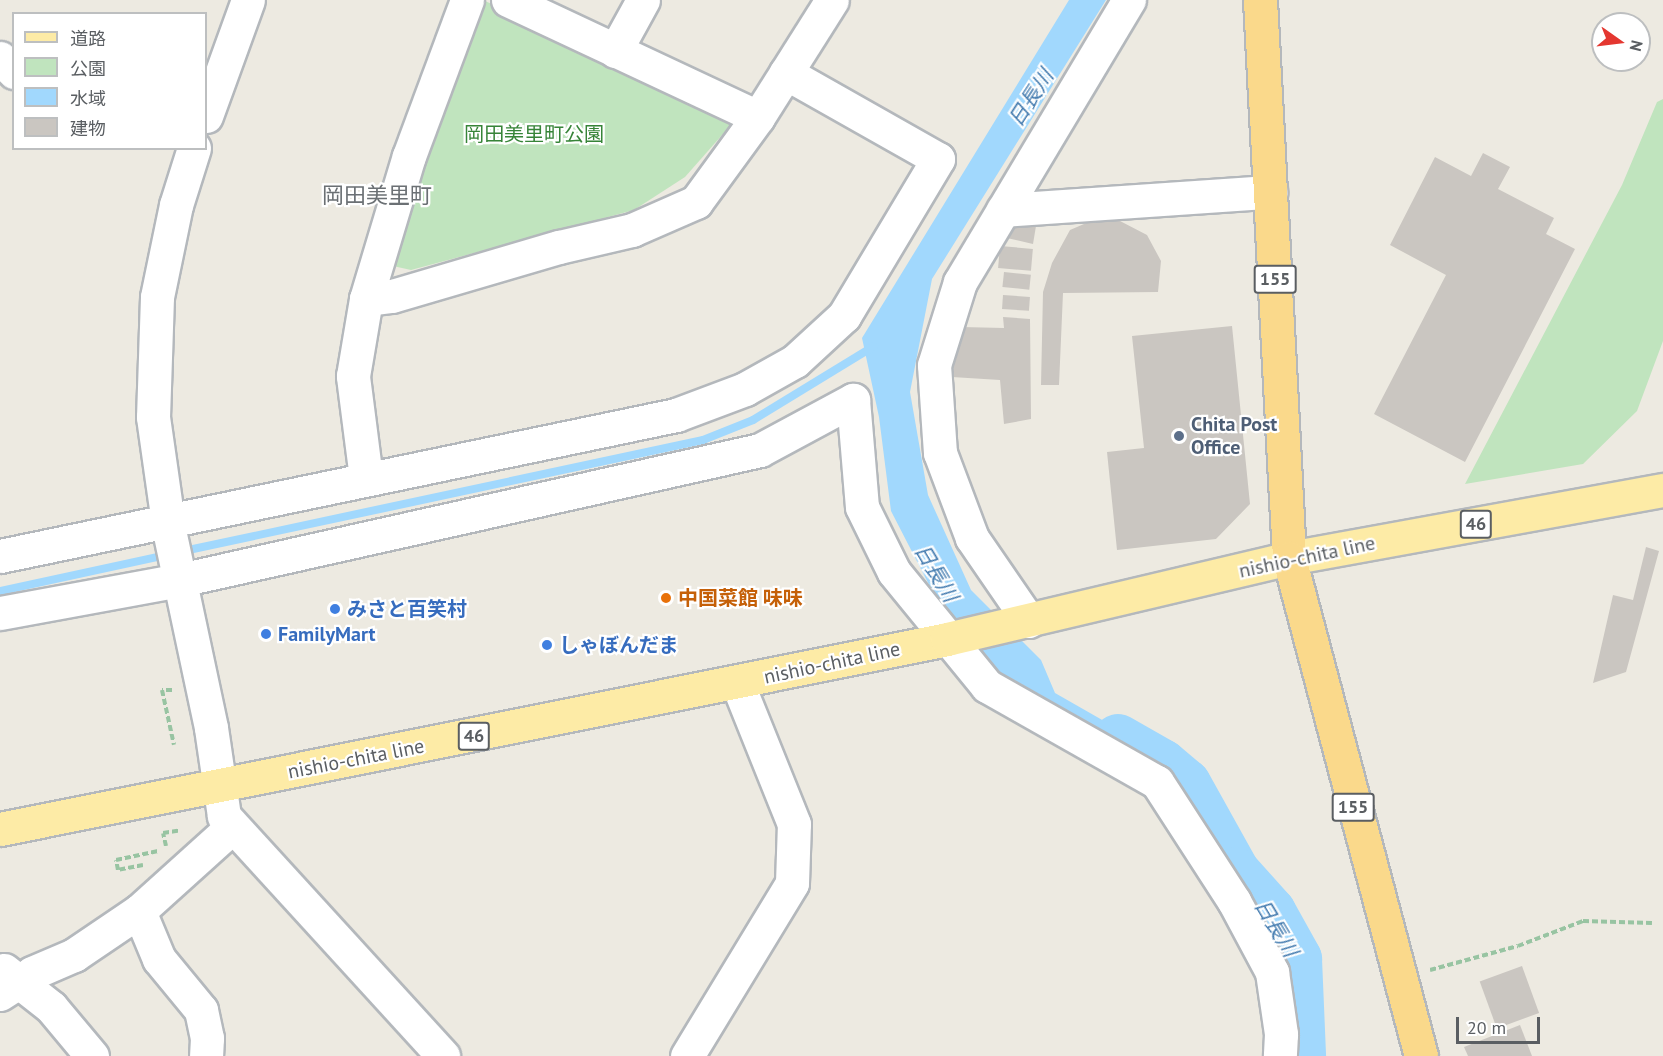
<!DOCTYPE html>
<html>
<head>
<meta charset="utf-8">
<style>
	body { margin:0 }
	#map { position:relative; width:1663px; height:1056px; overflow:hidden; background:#edeae1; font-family:"PT Sans","Noto Sans JP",sans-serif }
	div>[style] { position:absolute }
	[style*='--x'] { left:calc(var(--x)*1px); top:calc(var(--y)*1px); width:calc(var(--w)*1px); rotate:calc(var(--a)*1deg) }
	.green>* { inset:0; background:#c0e4be }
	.water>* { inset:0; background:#a1d8fd }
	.stream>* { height:8px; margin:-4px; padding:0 4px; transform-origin:4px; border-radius:4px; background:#a1d8fd }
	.river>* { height:50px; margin:-25px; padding:0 25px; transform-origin:25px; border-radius:25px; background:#a1d8fd }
	.building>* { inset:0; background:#cac6c1; transform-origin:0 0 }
	.path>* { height:4px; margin-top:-2px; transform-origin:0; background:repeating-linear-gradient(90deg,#98c4a2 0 6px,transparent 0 9px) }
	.roads { filter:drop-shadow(2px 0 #b4b8bc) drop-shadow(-2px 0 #b4b8bc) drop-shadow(0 2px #b4b8bc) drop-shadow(0 -2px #b4b8bc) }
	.minor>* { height:33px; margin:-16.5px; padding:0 16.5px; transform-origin:16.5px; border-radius:16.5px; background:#fff }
	.major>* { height:33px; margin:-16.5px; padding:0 16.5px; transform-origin:16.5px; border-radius:16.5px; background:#fdeba6 }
	.highway>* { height:33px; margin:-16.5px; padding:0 16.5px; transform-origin:16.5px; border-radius:16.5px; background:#fad98b }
	.dots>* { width:16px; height:16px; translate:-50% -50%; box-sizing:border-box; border:3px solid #fff; border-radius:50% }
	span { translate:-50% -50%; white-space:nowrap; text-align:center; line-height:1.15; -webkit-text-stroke:4.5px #fff; paint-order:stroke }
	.shield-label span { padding:2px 4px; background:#fff; border:2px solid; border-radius:4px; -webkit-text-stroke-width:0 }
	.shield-label { font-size:18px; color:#5a5e62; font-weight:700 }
	.park-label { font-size:20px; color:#378438 }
	.service-label { font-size:20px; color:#4e5e75; font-weight:700 }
	.left { translate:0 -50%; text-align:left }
	.street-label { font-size:20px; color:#5a5e62 }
	.food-label { font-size:20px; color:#c56008; font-weight:700 }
	.shop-label { font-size:20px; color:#366cbe; font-weight:700 }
	.water-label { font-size:21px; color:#4079ae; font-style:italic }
	.quarter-label { font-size:22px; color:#6b7074 }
	.legend { position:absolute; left:12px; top:12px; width:195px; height:138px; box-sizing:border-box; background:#fff; border:2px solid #bdbfc0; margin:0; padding:8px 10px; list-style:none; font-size:18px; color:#5a5e62 }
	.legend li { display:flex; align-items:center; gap:12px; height:30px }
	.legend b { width:30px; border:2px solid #bdbfc0 }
	.north { position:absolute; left:1591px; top:12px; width:60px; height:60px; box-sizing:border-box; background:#fff; border:2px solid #bdbfc0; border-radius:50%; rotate:104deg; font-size:16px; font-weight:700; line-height:24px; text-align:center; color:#5a5e62 }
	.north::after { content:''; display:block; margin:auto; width:21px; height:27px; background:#e43730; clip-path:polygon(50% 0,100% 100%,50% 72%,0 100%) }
	.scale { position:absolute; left:1456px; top:1017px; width:84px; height:27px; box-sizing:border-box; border:3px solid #5a5e62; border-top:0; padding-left:8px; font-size:18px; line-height:21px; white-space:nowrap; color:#5a5e62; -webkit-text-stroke:4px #fff; paint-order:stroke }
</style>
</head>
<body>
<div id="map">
	<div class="green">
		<i style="clip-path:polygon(480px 0,483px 0,738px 117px,685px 177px,634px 210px,411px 270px,393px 266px,419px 158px)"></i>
		<i style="clip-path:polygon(1663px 99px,1663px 341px,1637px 411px,1583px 464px,1465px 484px,1622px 185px,1657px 102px)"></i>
	</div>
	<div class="water">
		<i style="clip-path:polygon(1069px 0,1106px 0,932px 279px,910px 392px,928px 495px,971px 590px,1041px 660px,1055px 693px,1181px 765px,1173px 779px,993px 675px,941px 608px,891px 511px,879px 417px,862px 338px)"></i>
	</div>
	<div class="stream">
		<i style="--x:179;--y:552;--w:536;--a:-12.06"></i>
		<i style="--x:703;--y:440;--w:54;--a:-21.8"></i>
		<i style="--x:753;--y:420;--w:142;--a:-31.4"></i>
		<i style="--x:0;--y:591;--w:171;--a:-12.2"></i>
	</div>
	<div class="river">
		<i style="--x:1118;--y:739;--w:51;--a:29.6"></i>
		<i style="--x:1162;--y:764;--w:31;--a:40"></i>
		<i style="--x:1186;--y:784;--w:101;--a:60.9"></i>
		<i style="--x:1235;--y:872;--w:54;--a:48"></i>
		<i style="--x:1271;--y:912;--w:54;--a:61"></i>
		<i style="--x:1297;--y:959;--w:97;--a:87.6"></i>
	</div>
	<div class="building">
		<i style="clip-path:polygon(1483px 153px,1510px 167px,1498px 189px,1554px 218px,1546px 234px,1575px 249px,1465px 462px,1374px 414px,1446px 275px,1390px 245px,1435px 157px,1471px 176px)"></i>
		<i style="clip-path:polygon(1091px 221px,1120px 221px,1147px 235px,1161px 261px,1158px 292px,1063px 293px,1059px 385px,1041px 385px,1043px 292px,1052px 263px,1070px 230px)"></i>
		<i style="clip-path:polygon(1009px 224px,1036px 226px,1033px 244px,1007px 238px)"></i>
		<i style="left:1000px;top:246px;width:33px;height:22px;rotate:5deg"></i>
		<i style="left:1004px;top:272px;width:27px;height:15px;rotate:6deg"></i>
		<i style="left:1003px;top:295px;width:27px;height:14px;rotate:4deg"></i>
		<i style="clip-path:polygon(1003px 317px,1030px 319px,1031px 419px,1004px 424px,1000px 380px,952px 377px,961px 327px,1004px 328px)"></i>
		<i style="clip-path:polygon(1232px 326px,1250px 504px,1216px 539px,1117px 550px,1107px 452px,1144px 448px,1132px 336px)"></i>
		<i style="clip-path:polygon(1646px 547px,1659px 551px,1626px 672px,1593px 683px,1613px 595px,1633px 600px)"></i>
		<i style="left:1522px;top:966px;width:50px;height:45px;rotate:70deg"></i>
		<i style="clip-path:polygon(1520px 1025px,1532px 1056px,1468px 1056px,1464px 1047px)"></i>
	</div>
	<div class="path">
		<i style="--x:172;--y:690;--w:10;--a:180"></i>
		<i style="--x:162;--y:690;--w:56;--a:77.7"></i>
		<i style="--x:166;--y:846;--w:13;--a:-103"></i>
		<i style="--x:163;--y:833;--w:18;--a:-9"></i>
		<i style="--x:143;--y:865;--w:25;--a:169"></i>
		<i style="--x:118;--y:870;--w:10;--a:-101"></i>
		<i style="--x:116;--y:860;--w:43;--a:-12.1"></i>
		<i style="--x:1430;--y:970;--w:91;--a:-15.3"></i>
		<i style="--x:1518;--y:946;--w:70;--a:-21"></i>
		<i style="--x:1583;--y:921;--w:69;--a:1.7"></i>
	</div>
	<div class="roads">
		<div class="minor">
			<i style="--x:508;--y:0;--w:276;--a:25.1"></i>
			<i style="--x:615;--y:51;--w:58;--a:-61.2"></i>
			<i style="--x:0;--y:58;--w:20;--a:45"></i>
			<i style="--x:206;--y:116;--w:123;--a:-70.1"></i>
			<i style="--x:194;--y:148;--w:60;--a:107.5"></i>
			<i style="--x:176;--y:205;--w:94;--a:101.7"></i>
			<i style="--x:157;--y:297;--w:120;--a:91.9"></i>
			<i style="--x:153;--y:417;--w:114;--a:81.9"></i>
			<i style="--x:169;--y:530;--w:202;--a:78"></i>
			<i style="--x:211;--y:728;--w:89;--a:81.6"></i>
			<i style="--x:224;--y:816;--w:325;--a:47.6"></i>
			<i style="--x:1003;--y:210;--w:268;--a:-3.9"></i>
			<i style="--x:366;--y:299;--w:26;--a:-7"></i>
			<i style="--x:392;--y:296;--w:174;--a:-16.4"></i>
			<i style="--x:559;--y:247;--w:75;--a:-13.1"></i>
			<i style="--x:632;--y:230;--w:70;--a:-23.6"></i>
			<i style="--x:696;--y:202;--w:105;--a:-53.9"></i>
			<i style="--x:758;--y:117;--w:138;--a:-57.7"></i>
			<i style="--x:366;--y:478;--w:103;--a:-97.3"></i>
			<i style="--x:353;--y:376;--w:78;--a:-80.4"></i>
			<i style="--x:366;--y:299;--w:149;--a:-73.3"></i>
			<i style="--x:409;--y:156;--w:166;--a:-69.6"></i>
			<i style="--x:0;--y:556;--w:691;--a:-11.78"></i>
			<i style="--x:676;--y:415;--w:74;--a:-20.6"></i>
			<i style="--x:745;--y:389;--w:57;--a:-29.2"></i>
			<i style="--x:795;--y:361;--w:67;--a:-42.6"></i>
			<i style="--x:844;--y:316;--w:183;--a:-59.1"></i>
			<i style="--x:938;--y:159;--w:175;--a:-150.5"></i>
			<i style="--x:0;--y:613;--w:183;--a:-10.4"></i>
			<i style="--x:180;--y:580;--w:594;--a:-12.63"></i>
			<i style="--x:760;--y:450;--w:106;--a:-28.3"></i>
			<i style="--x:853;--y:400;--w:107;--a:85.2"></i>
			<i style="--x:862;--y:507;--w:72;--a:63.8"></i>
			<i style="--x:894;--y:572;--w:147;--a:50.8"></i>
			<i style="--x:987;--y:686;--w:195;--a:29.5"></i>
			<i style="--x:1157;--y:782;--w:142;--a:57.1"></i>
			<i style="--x:1234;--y:901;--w:81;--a:61.8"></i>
			<i style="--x:1272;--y:972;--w:63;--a:81.7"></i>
			<i style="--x:1281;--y:1034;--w:22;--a:93"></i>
			<i style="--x:1029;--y:621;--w:101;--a:-124.5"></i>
			<i style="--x:972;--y:538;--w:91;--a:-110.6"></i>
			<i style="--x:940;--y:453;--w:88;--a:-93.9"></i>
			<i style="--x:934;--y:365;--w:87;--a:-72.6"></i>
			<i style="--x:960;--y:282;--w:329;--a:-59.1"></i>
			<i style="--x:139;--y:911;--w:52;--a:67.4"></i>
			<i style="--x:159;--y:959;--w:66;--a:50.5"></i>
			<i style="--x:201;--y:1010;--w:29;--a:78"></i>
			<i style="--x:207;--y:1038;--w:18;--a:93"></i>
			<i style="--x:4;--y:970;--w:60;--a:38.2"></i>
			<i style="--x:51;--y:1007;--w:64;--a:50.1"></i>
			<i style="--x:0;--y:994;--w:38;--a:-33"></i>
			<i style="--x:32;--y:973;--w:46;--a:-23.2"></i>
			<i style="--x:74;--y:955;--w:78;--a:-34.1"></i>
			<i style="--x:139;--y:911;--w:125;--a:-42.1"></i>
			<i style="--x:687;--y:1056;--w:202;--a:-58.7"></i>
			<i style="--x:792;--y:883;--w:59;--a:-88.1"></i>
			<i style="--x:794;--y:824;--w:153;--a:-111.9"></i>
		</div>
		<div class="major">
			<i style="--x:0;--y:829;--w:966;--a:-11.34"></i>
			<i style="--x:947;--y:639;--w:351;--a:-13.3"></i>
			<i style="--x:1289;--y:558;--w:380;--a:-10.3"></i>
		</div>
		<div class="highway">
			<i style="--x:1260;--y:0;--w:559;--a:87.02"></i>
			<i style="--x:1289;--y:558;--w:515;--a:75.15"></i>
		</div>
	</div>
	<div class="dots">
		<i style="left:1179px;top:436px;background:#5c6f8a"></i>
		<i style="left:666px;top:598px;background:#e8710a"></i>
		<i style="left:335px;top:609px;background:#3f7fe0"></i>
		<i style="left:266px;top:634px;background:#3f7fe0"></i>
		<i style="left:547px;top:645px;background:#3f7fe0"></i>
	</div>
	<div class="shield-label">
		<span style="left:1275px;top:279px">155</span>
		<span style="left:1476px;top:524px">46</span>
		<span style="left:474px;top:736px">46</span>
		<span style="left:1353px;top:807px">155</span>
	</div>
	<div class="park-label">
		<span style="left:534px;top:134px">岡田美里町公園</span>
	</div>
	<div class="service-label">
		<span class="left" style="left:1191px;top:436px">Chita Post<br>Office</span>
	</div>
	<div class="street-label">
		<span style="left:1307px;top:557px;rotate:-12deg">nishio-chita line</span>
		<span style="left:832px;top:663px;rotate:-12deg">nishio-chita line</span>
		<span style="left:356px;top:759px;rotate:-11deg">nishio-chita line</span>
	</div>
	<div class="food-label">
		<span class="left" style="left:678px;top:598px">中国菜館 味味</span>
	</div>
	<div class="shop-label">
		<span class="left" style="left:347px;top:609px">みさと百笑村</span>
		<span class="left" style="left:278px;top:634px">FamilyMart</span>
		<span class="left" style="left:559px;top:645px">しゃぼんだま</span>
	</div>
	<div class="water-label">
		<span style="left:1031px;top:98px;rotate:-57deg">日長川</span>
		<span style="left:936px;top:573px;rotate:59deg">日長川</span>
		<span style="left:1276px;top:928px;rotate:59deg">日長川</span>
	</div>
	<div class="quarter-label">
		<span style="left:377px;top:196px">岡田美里町</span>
	</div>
	<ul class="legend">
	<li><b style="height:8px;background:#fdeba6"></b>道路</li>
	<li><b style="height:16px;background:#c0e4be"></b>公園</li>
	<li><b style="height:16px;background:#a1d8fd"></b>水域</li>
	<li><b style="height:16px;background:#cac6c1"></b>建物</li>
	</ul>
	<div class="north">N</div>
	<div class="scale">20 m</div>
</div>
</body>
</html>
